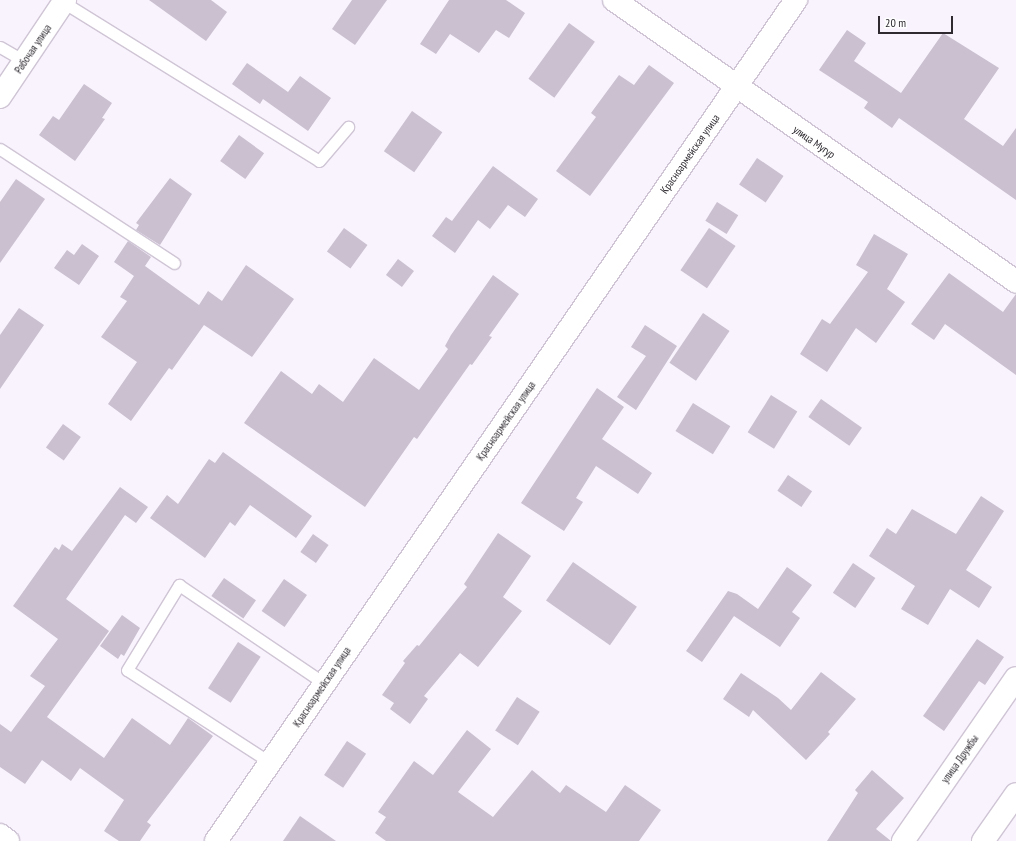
<!DOCTYPE html>
<html>
<head>
<meta charset="utf-8">
<style>
	body { margin:0 }
	#map { position:relative; width:1016px; height:841px; overflow:hidden; background:#f9f3fd; font-family:"PT Sans Narrow",sans-serif }
	div>[style] { position:absolute }
	[style*='--x'] { left:calc(var(--x)*1px); top:calc(var(--y)*1px); width:calc(var(--w)*1px); rotate:calc(var(--a)*1deg) }
	.building>* { inset:0; background:#cac0d0; transform-origin:0 0 }
	.roads { filter:drop-shadow(1px 0 #cfc5d5) drop-shadow(-1px 0 #cfc5d5) drop-shadow(0 1px #cfc5d5) drop-shadow(0 -1px #cfc5d5) }
	.service>* { height:11px; margin:-5.5px; padding:0 5.5px; transform-origin:5.5px; border-radius:5.5px; background:#fff }
	.minor>* { height:22px; margin:-11px; padding:0 11px; transform-origin:11px; border-radius:11px; background:#fff }
	.tertiary>* { height:22px; margin:-11px; padding:0 11px; transform-origin:11px; border-radius:11px; background:#fff }
	.secondary>* { height:22px; margin:-11px; padding:0 11px; transform-origin:11px; border-radius:11px; background:#fff }
	span { translate:-50% -50%; white-space:nowrap; text-align:center; line-height:1.15; -webkit-text-stroke:3px #fff; paint-order:stroke }
	.street-label { font-size:11px; color:#2e2a30 }
	.scale { position:absolute; left:878px; top:16px; width:75px; height:18px; box-sizing:border-box; border:2px solid #2e2a30; border-top:0; padding-left:5px; font-size:12px; line-height:14px; white-space:nowrap; color:#2e2a30; -webkit-text-stroke:3px #fff; paint-order:stroke }
</style>
</head>
<body>
<div id="map">
	<div class="building">
		<i style="clip-path:polygon(149px 0,211px 0,227px 12px,206px 41px)"></i>
		<i style="clip-path:polygon(352px 0,387px 0,355px 45px,332px 29px)"></i>
		<i style="clip-path:polygon(449px 0,506px 0,525px 13px,509px 38px,496px 30px,479px 53px,450px 34px,436px 54px,420px 44px)"></i>
		<i style="left:569px;top:23px;width:32px;height:69px;rotate:36deg"></i>
		<i style="clip-path:polygon(847px 30px,866px 43px,854px 61px,901px 93px,943px 33px,999px 68px,964px 119px,1003px 146px,1016px 128px,1016px 200px,899px 118px,892px 128px,864px 108px,868px 102px,819px 70px)"></i>
		<i style="clip-path:polygon(247px 63px,288px 92px,300px 76px,331px 98px,308px 131px,263px 99px,260px 104px,232px 84px)"></i>
		<i style="clip-path:polygon(649px 65px,674px 83px,590px 196px,556px 171px,596px 117px,591px 113px,619px 75px,634px 85px)"></i>
		<i style="clip-path:polygon(84px 84px,112px 103px,102px 118px,105px 119px,75px 161px,39px 135px,53px 116px,59px 120px)"></i>
		<i style="left:412px;top:111px;width:37px;height:49px;rotate:35deg"></i>
		<i style="left:239px;top:135px;width:31px;height:32px;rotate:36deg"></i>
		<i style="left:757px;top:158px;width:32px;height:32px;rotate:34deg"></i>
		<i style="clip-path:polygon(493px 166px,538px 199px,525px 217px,508px 205px,490px 229px,478px 220px,455px 253px,432px 236px,446px 217px,452px 221px)"></i>
		<i style="clip-path:polygon(170px 178px,192px 194px,160px 245px,136px 230px,139px 225px,136px 223px)"></i>
		<i style="clip-path:polygon(16px 179px,45px 199px,0 263px,0 202px)"></i>
		<i style="left:717px;top:202px;width:25px;height:22px;rotate:32deg"></i>
		<i style="left:344px;top:228px;width:29px;height:29px;rotate:36deg"></i>
		<i style="left:709px;top:228px;width:32px;height:51px;rotate:34deg"></i>
		<i style="clip-path:polygon(874px 234px,908px 254px,887px 289px,905px 302px,876px 343px,856px 328px,827px 372px,800px 354px,822px 319px,830px 324px,868px 272px,856px 265px)"></i>
		<i style="clip-path:polygon(128px 241px,151px 257px,145px 266px,199px 305px,208px 291px,222px 301px,246px 265px,294px 299px,252px 357px,204px 325px,172px 370px,169px 368px,131px 421px,108px 404px,137px 362px,101px 337px,127px 301px,120px 297px,134px 276px,114px 262px)"></i>
		<i style="clip-path:polygon(82px 244px,99px 256px,79px 285px,54px 268px,67px 250px,74px 255px)"></i>
		<i style="left:398px;top:259px;width:20px;height:20px;rotate:37deg"></i>
		<i style="clip-path:polygon(949px 273px,1003px 312px,1016px 294px,1016px 375px,945px 324px,934px 340px,911px 324px)"></i>
		<i style="clip-path:polygon(493px 275px,519px 294px,489px 336px,492px 337px,472px 365px,470px 364px,417px 439px,414px 437px,365px 507px,244px 423px,281px 371px,312px 394px,319px 384px,343px 402px,374px 358px,419px 390px,448px 349px,445px 346px,451px 335px)"></i>
		<i style="clip-path:polygon(19px 308px,44px 325px,0 389px,0 335px)"></i>
		<i style="left:703px;top:313px;width:32px;height:60px;rotate:34deg"></i>
		<i style="clip-path:polygon(645px 325px,677px 346px,636px 410px,617px 397px,646px 356px,631px 347px)"></i>
		<i style="clip-path:polygon(597px 388px,624px 407px,602px 439px,652px 473px,638px 494px,596px 466px,576px 498px,583px 502px,564px 531px,521px 503px)"></i>
		<i style="left:771px;top:395px;width:31px;height:44px;rotate:32deg"></i>
		<i style="left:821px;top:399px;width:50px;height:22px;rotate:35deg"></i>
		<i style="left:693px;top:403px;width:44px;height:33px;rotate:32deg"></i>
		<i style="left:63px;top:424px;width:22px;height:29px;rotate:36deg"></i>
		<i style="clip-path:polygon(223px 452px,312px 516px,296px 538px,250px 505px,235px 526px,230px 522px,205px 558px,150px 518px,167px 495px,178px 504px,209px 459px,215px 463px)"></i>
		<i style="left:788px;top:475px;width:29px;height:19px;rotate:34deg"></i>
		<i style="clip-path:polygon(120px 487px,148px 507px,136px 523px,125px 515px,66px 599px,109px 631px,47px 717px,104px 758px,132px 718px,170px 745px,188px 718px,213px 736px,147px 822px,151px 825px,140px 841px,119px 841px,104px 831px,124px 800px,80px 768px,71px 781px,42px 760px,25px 784px,0 767px,0 724px,11px 732px,45px 686px,30px 676px,58px 639px,13px 606px,55px 547px,59px 550px,62px 544px,72px 551px)"></i>
		<i style="clip-path:polygon(981px 496px,1004px 511px,966px 570px,992px 587px,979px 608px,950px 589px,928px 625px,901px 609px,915px 586px,869px 556px,887px 528px,896px 534px,912px 509px,956px 534px)"></i>
		<i style="clip-path:polygon(498px 533px,531px 556px,503px 597px,522px 611px,478px 667px,460px 653px,424px 696px,428px 699px,410px 724px,390px 709px,394px 703px,382px 695px,405px 663px,403px 661px,417px 645px,419px 646px,467px 587px,464px 584px)"></i>
		<i style="left:313px;top:534px;width:19px;height:22px;rotate:35deg"></i>
		<i style="left:573px;top:562px;width:78px;height:47px;rotate:35deg"></i>
		<i style="left:853px;top:563px;width:27px;height:36px;rotate:34deg"></i>
		<i style="clip-path:polygon(787px 567px,812px 585px,792px 612px,800px 618px,780px 647px,734px 616px,702px 662px,686px 651px,728px 591px,737px 594px,758px 609px)"></i>
		<i style="left:224px;top:578px;width:39px;height:22px;rotate:35deg"></i>
		<i style="left:284px;top:579px;width:28px;height:39px;rotate:35deg"></i>
		<i style="clip-path:polygon(122px 615px,140px 628px,124px 656px,121px 654px,118px 659px,100px 646px)"></i>
		<i style="clip-path:polygon(977px 639px,1004px 657px,985px 685px,979px 681px,944px 731px,923px 716px)"></i>
		<i style="left:238px;top:642px;width:27px;height:55px;rotate:33deg"></i>
		<i style="clip-path:polygon(821px 672px,856px 699px,828px 732px,830px 734px,806px 760px,753px 710px,749px 717px,723px 699px,741px 673px,778px 698px,791px 710px)"></i>
		<i style="left:517px;top:697px;width:27px;height:40px;rotate:33deg"></i>
		<i style="clip-path:polygon(467px 730px,491px 749px,458px 792px,493px 817px,532px 770px,560px 793px,566px 785px,606px 812px,625px 785px,661px 810px,639px 841px,386px 841px,375px 833px,386px 817px,378px 812px,414px 761px,433px 775px)"></i>
		<i style="left:347px;top:741px;width:23px;height:41px;rotate:34deg"></i>
		<i style="clip-path:polygon(872px 770px,904px 798px,876px 829px,891px 841px,827px 841px,858px 793px,855px 790px)"></i>
		<i style="clip-path:polygon(300px 816px,336px 841px,283px 841px)"></i>
	</div>
	<div class="roads">
		<div class="service">
			<i style="--x:63;--y:2;--w:301;--a:31.8"></i>
			<i style="--x:319;--y:161;--w:45;--a:-49.5"></i>
			<i style="--x:0;--y:47;--w:28;--a:30"></i>
			<i style="--x:0;--y:149;--w:208;--a:33.2"></i>
			<i style="--x:271;--y:763;--w:171;--a:-147.1"></i>
			<i style="--x:127;--y:670;--w:100;--a:-58.5"></i>
			<i style="--x:179;--y:585;--w:176;--a:34.1"></i>
		</div>
		<div class="minor">
			<i style="--x:614;--y:0;--w:491;--a:35"></i>
			<i style="--x:216;--y:841;--w:1022;--a:-55.41"></i>
			<i style="--x:903;--y:841;--w:198;--a:-55.3"></i>
			<i style="--x:983;--y:841;--w:57;--a:-54.9"></i>
		</div>
		<div class="tertiary">
			<i style="--x:0;--y:835;--w:10;--a:37"></i>
		</div>
		<div class="secondary">
			<i style="--x:0;--y:97;--w:117;--a:-56.2"></i>
		</div>
	</div>
	<div class="street-label">
		<span style="left:33px;top:49px;rotate:-56deg">Рабочая улица</span>
		<span style="left:814px;top:142px;rotate:35deg">улица Мугур</span>
		<span style="left:690px;top:154px;rotate:-55deg">Красноармейская улица</span>
		<span style="left:506px;top:421px;rotate:-55deg">Красноармейская улица</span>
		<span style="left:322px;top:687px;rotate:-56deg">Красноармейская улица</span>
		<span style="left:960px;top:759px;rotate:-55deg">улица Дружбы</span>
	</div>
	<div class="scale">20 m</div>
</div>
</body>
</html>
